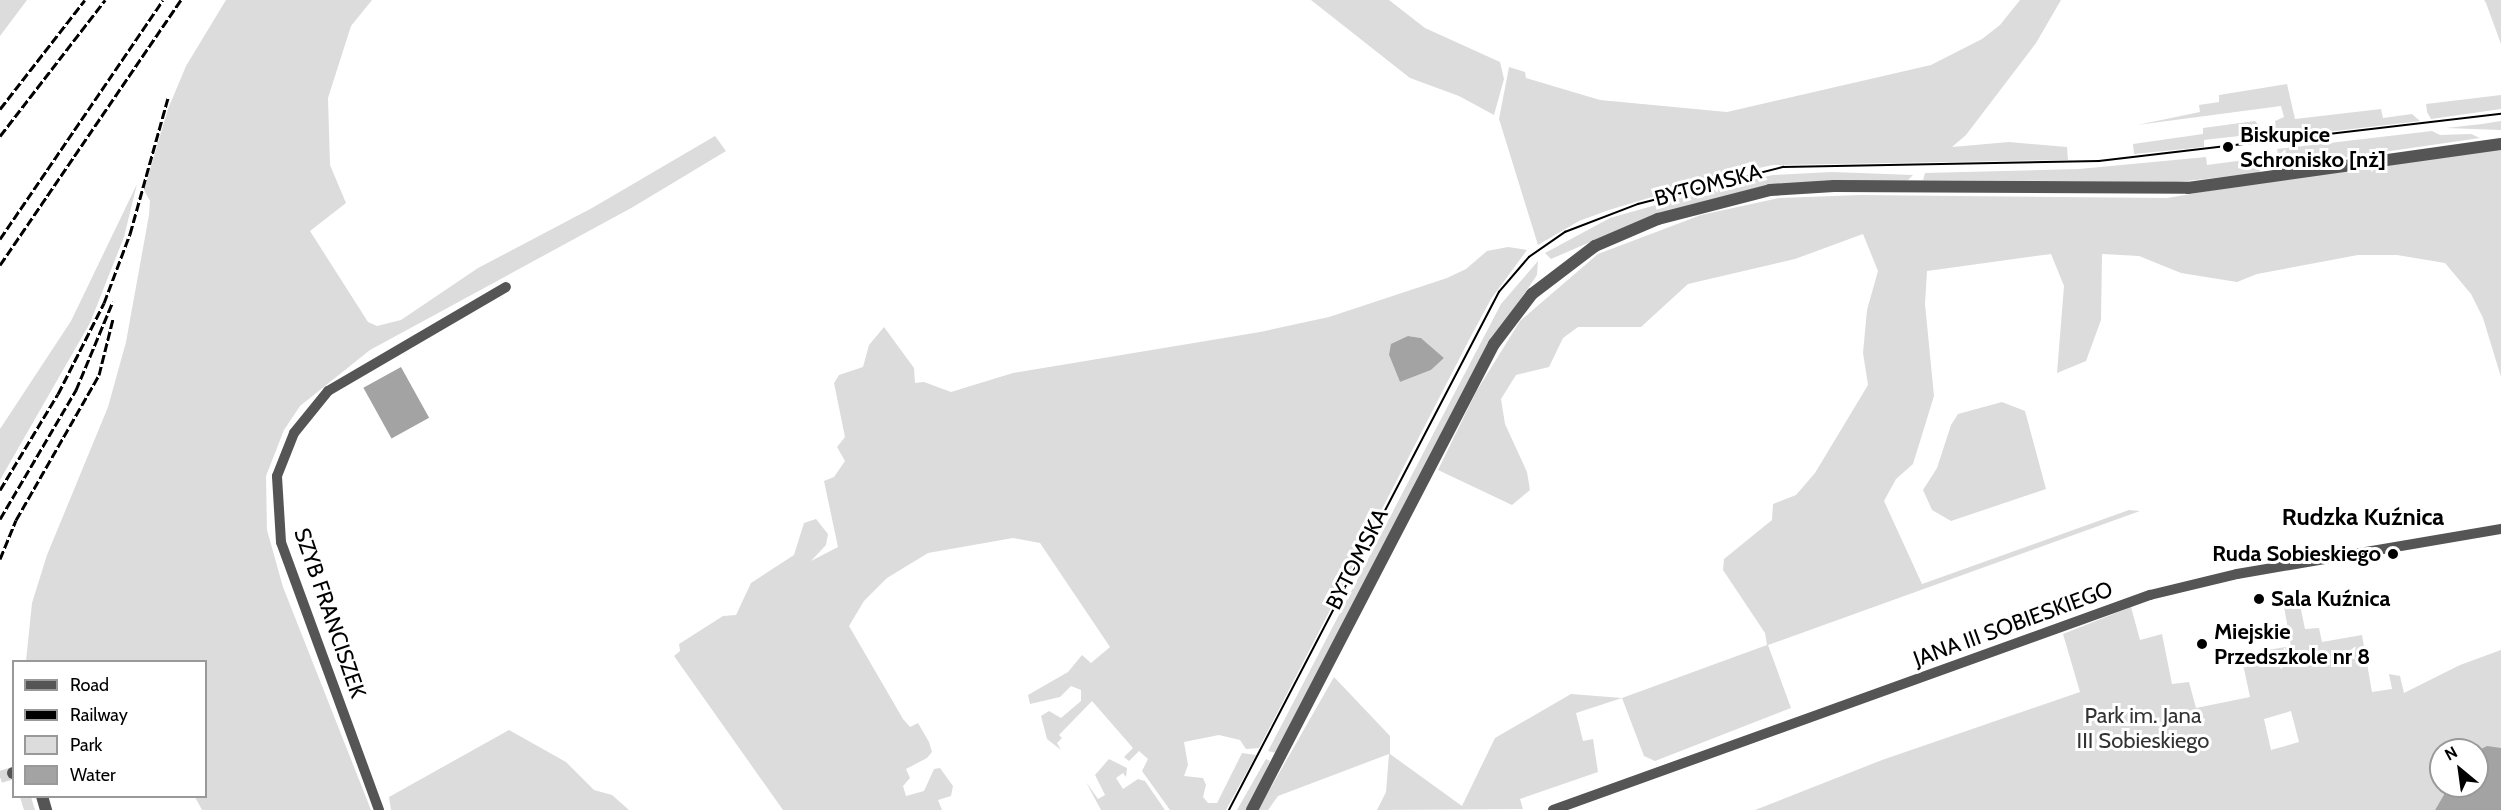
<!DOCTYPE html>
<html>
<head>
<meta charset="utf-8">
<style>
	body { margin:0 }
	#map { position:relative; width:2501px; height:810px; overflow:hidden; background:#fff; font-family:Cabin,sans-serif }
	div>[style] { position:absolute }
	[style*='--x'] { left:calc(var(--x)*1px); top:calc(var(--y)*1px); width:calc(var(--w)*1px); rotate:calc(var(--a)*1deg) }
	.green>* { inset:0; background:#dcdcdc }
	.water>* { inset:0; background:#a3a3a3; transform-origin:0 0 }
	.tertiary-tunnel>* { height:12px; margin-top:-6px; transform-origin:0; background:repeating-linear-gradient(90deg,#d9d9d9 0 12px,transparent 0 18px) }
	.minor>* { height:10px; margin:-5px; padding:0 5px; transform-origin:5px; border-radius:5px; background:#555 }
	.tertiary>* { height:12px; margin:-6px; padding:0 6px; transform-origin:6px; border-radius:6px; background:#555 }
	.tram>* { height:1.5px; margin:-0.75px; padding:0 0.75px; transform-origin:0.75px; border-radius:0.75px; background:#000 }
	.rail>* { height:3px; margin-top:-1.5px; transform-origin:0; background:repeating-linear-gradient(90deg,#000 0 9px,transparent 0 12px) }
	.dots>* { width:16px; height:16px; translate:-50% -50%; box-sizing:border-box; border:3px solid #fff; border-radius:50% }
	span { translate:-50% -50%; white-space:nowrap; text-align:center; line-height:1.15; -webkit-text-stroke:6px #fff; paint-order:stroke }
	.poi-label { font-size:22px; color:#000; font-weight:700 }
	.left { translate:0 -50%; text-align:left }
	.right { translate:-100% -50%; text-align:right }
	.street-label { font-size:22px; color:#000 }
	.park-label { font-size:22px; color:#333 }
	.neighbourhood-label { font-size:24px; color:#000; font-weight:700 }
	.legend { position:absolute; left:12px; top:660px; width:195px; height:138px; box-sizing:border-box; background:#fff; border:2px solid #999; margin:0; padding:8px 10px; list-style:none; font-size:18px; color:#000 }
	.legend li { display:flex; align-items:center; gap:12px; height:30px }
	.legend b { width:30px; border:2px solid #999 }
	.north { position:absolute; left:2429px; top:738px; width:60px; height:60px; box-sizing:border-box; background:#fff; border:2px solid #999; border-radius:50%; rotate:331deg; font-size:16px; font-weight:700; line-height:24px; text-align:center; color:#000 }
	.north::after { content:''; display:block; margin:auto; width:21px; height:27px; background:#000; clip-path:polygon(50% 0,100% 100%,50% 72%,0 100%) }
</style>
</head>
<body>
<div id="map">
	<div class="green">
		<i style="clip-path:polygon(0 0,27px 0,0 36px)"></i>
		<i style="clip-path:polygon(226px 0,372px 0,351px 26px,328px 98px,330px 165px,346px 203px,310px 231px,368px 322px,377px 326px,401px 320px,478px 268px,592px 208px,715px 136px,726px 151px,633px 207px,370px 350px,300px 406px,284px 430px,266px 476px,267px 530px,283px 587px,371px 810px,202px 810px,195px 797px,206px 796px,206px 662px,26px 661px,32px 603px,47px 555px,108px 407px,126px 342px,149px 215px,150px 201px,144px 190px,168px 109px,186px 66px)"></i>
		<i style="clip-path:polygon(1311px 0,1389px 0,1425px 28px,1500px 62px,1504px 79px,1494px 115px,1459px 96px,1410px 78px)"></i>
		<i style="clip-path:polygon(2020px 0,2061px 0,2036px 43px,1966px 135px,1952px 147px,2009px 142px,2067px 147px,2068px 160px,1773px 165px,1721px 176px,1609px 210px,1579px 221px,1538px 245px,1499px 119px,1509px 67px,1525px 72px,1526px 78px,1600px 100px,1727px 112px,1931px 65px,1982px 39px,2000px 25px)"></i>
		<i style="clip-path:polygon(2484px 0,2501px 0,2501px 44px,2486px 3px)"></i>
		<i style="clip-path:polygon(2287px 84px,2295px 119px,2381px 109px,2383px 118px,2412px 114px,2420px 121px,2276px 138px,2275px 121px,2284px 117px,2281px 106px,2137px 125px,2200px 112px,2199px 105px,2219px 102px,2219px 95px)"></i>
		<i style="clip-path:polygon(2501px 95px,2501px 109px,2431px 119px,2427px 112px,2426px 104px)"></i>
		<i style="clip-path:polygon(2255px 121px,2265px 133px,2204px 140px,2204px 147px,2134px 154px,2133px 144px,2203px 134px,2203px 128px)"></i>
		<i style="clip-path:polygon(2501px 121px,2501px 130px,2446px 128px,2482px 124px)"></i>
		<i style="clip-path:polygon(2432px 131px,2440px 135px,2471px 134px,2480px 138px,2287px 166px,2278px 156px,2277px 149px)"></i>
		<i style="clip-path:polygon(2501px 149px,2501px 377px,2483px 318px,2471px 294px,2445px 263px,2397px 255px,2358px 255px,2257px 274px,2237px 282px,2181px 273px,2139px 256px,2102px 254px,2101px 320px,2086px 361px,2057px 373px,2064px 286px,2051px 254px,1927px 271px,1925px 304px,1934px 396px,1913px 464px,1896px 479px,1884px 501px,1922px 584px,2129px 510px,2140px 511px,1768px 645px,1791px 708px,1655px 761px,1644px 756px,1622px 698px,1576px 713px,1583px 741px,1593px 739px,1598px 772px,1520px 799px,1523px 809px,1377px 810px,1386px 792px,1389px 754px,1278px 796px,1268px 810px,1258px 810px,1334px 677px,1390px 736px,1390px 754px,1462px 806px,1495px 738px,1571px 694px,1622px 698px,1767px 645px,1765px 633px,1723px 570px,1724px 559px,1772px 520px,1773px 504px,1796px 495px,1815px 473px,1868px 385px,1863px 353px,1867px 310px,1878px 271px,1863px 234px,1795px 259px,1688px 284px,1641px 327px,1578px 327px,1563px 338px,1549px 367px,1516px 375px,1501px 399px,1505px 424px,1527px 472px,1530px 490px,1512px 505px,1438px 470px,1476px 392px,1520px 321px,1598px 254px,1701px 215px,1779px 198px,1860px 195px,2167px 198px,2394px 160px)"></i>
		<i style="clip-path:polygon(2206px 157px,2207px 165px,2268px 157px,2268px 163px,2258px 173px,2178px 182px,1923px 180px,1925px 173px,2079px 169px)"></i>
		<i style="clip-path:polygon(1832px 172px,1913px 175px,1908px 180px,1770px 184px,1648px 217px,1551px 259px,1545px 253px,1610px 218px,1723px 186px,1773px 175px)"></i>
		<i style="clip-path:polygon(137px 184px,124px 237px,90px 323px,0 480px,0 429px,71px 321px)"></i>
		<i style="clip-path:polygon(evenodd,1508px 247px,1527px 250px,1491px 299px,1470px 338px,1259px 748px,1246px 749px,1240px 740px,1219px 735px,1184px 742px,1188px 765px,1184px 776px,1203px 778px,1206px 785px,1203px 797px,1208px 803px,1217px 803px,1242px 753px,1256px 755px,1226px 810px,1170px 810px,1142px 771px,1148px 759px,1139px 751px,1129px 761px,1124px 757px,1133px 748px,1092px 701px,1059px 735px,1062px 738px,1057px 743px,1061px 750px,1047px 739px,1041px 716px,1049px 711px,1061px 718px,1081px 701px,1081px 690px,1071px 686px,1060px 697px,1030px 704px,1028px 695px,1068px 672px,1082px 655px,1091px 663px,1110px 647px,1040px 543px,1013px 538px,928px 553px,887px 578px,864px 601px,849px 626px,903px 719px,910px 727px,918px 723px,929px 742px,932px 752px,927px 758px,906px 769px,910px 778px,903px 786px,906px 796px,924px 791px,934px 769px,940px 768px,953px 786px,951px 796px,938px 800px,942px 810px,783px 810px,674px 656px,680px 651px,679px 644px,723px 616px,736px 615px,751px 583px,794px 555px,804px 523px,816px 519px,828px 534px,826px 545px,811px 561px,838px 547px,824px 481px,834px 477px,845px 461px,837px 447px,845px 437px,834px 383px,839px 375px,863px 367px,869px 345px,884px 327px,914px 368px,915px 383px,924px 382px,951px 392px,1013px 373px,1260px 332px,1329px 317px,1447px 278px,1466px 269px,1487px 251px,1508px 247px,1408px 336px,1421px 338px,1444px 358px,1431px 370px,1400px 382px,1389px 355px,1408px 336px)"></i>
		<i style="clip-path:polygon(1538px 261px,1537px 275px,1482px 356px,1277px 753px,1268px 751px,1501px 304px)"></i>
		<i style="clip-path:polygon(2002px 402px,2025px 411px,2046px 489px,1951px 521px,1932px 510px,1923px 490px,1937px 468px,1951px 425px,1958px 414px)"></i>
		<i style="clip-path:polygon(evenodd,2298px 595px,2305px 629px,2319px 628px,2322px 642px,2362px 635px,2372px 692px,2392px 689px,2389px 674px,2400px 676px,2404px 693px,2460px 665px,2501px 650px,2501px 748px,2441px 750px,2441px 786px,2449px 786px,2435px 810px,1755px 810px,1882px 760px,2080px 692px,2063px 634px,2131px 607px,2140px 640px,2162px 634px,2172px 684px,2189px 682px,2196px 708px,2250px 697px,2241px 655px,2291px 646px,2282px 596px,2298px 595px,2291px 711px,2299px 742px,2271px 750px,2264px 719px,2291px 711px)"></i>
		<i style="clip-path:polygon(509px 730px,566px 762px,594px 790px,612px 795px,629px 810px,391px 810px,389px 797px)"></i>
		<i style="clip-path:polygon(1109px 759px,1127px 768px,1126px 777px,1123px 773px,1116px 778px,1123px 789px,1138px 779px,1145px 781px,1165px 810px,1101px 810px,1086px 782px,1098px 799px,1105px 795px,1095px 775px)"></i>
		<i style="clip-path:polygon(1266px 759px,1270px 761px,1254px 796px,1247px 810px,1237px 810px)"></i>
		<i style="clip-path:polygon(20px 797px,31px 797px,35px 810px,24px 810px)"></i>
	</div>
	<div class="water">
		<i style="clip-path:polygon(1408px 336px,1421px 338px,1444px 358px,1431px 370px,1400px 382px,1389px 355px,1391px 344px)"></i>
		<i style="left:401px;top:367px;width:58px;height:43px;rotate:61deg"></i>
		<i style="clip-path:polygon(2487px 746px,2501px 748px,2501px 810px,2435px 810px,2449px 786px,2477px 786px,2477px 751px)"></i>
	</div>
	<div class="tertiary-tunnel">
		<i style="--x:0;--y:777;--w:14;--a:-17"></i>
	</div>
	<div class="minor">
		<i style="--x:379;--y:810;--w:285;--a:-110.1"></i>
		<i style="--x:281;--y:542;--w:66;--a:-93.5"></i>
		<i style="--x:277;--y:476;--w:46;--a:-68.4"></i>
		<i style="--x:294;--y:433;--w:54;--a:-51"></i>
		<i style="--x:328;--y:391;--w:206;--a:-30.3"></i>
		<i style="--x:1553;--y:810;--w:635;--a:-19.81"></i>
		<i style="--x:2150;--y:595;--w:89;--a:-13.6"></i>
		<i style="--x:2237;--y:574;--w:268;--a:-9.7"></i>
	</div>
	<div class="tertiary">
		<i style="--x:13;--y:773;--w:1;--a:0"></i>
		<i style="--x:42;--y:796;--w:15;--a:74"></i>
		<i style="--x:1252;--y:810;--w:525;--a:-62.56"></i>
		<i style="--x:1494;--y:344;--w:63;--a:-52.8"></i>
		<i style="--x:1532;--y:294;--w:79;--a:-37.3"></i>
		<i style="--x:1595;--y:246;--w:69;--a:-23.2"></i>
		<i style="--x:1658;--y:219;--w:116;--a:-14.5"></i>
		<i style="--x:1770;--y:190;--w:64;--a:-3.6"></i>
		<i style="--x:1834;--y:186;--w:354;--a:0.3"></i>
		<i style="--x:2188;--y:188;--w:316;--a:-8"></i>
	</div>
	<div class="tram">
		<i style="--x:1229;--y:810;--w:584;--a:-62.47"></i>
		<i style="--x:1499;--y:292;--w:46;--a:-49.4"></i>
		<i style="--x:1529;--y:257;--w:44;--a:-34.8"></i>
		<i style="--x:1565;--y:232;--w:78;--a:-21"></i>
		<i style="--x:1638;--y:204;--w:150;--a:-14.3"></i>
		<i style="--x:1783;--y:167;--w:316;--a:-1.1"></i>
		<i style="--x:2099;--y:161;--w:405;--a:-6.7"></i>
	</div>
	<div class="rail">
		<i style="--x:0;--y:109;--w:138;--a:-52.1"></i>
		<i style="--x:0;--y:136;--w:172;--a:-52.3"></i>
		<i style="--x:0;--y:239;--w:289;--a:-55.7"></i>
		<i style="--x:0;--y:265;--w:321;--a:-55.7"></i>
		<i style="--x:0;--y:490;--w:112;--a:-58.9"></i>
		<i style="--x:58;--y:394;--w:102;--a:-63.2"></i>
		<i style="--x:104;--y:303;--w:74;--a:-69.4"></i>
		<i style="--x:130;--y:234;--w:141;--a:-74.4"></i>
		<i style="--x:0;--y:519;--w:150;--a:-59.5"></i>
		<i style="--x:76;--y:390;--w:96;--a:-67.4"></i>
		<i style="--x:0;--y:559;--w:42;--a:-67.7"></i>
		<i style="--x:16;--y:520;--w:167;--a:-60.2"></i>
		<i style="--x:99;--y:375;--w:58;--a:-76"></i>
	</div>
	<div class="dots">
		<i style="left:2228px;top:147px;background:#000"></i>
		<i style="left:2393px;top:554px;background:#000"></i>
		<i style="left:2259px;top:599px;background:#000"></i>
		<i style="left:2202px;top:644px;background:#000"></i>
	</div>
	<div class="poi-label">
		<span class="left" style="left:2240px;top:147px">Biskupice<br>Schronisko [nż]</span>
		<span class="right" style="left:2381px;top:554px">Ruda Sobieskiego</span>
		<span class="left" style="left:2271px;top:599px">Sala Kuźnica</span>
		<span class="left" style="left:2214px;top:644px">Miejskie<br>Przedszkole nr 8</span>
	</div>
	<div class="street-label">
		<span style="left:1708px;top:185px;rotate:-15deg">BYTOMSKA</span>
		<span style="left:1357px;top:559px;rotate:-63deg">BYTOMSKA</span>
		<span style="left:330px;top:613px;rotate:71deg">SZYB FRANCISZEK</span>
		<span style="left:2013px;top:624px;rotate:-20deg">JANA III SOBIESKIEGO</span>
	</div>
	<div class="park-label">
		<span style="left:2143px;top:728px">Park im. Jana<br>III Sobieskiego</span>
	</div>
	<div class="neighbourhood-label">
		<span style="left:2363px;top:517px">Rudzka Kuźnica</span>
	</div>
	<ul class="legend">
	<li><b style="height:8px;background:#555"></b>Road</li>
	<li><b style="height:8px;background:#000"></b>Railway</li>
	<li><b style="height:16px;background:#dcdcdc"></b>Park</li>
	<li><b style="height:16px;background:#a3a3a3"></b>Water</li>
	</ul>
	<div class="north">N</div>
</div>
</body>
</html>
